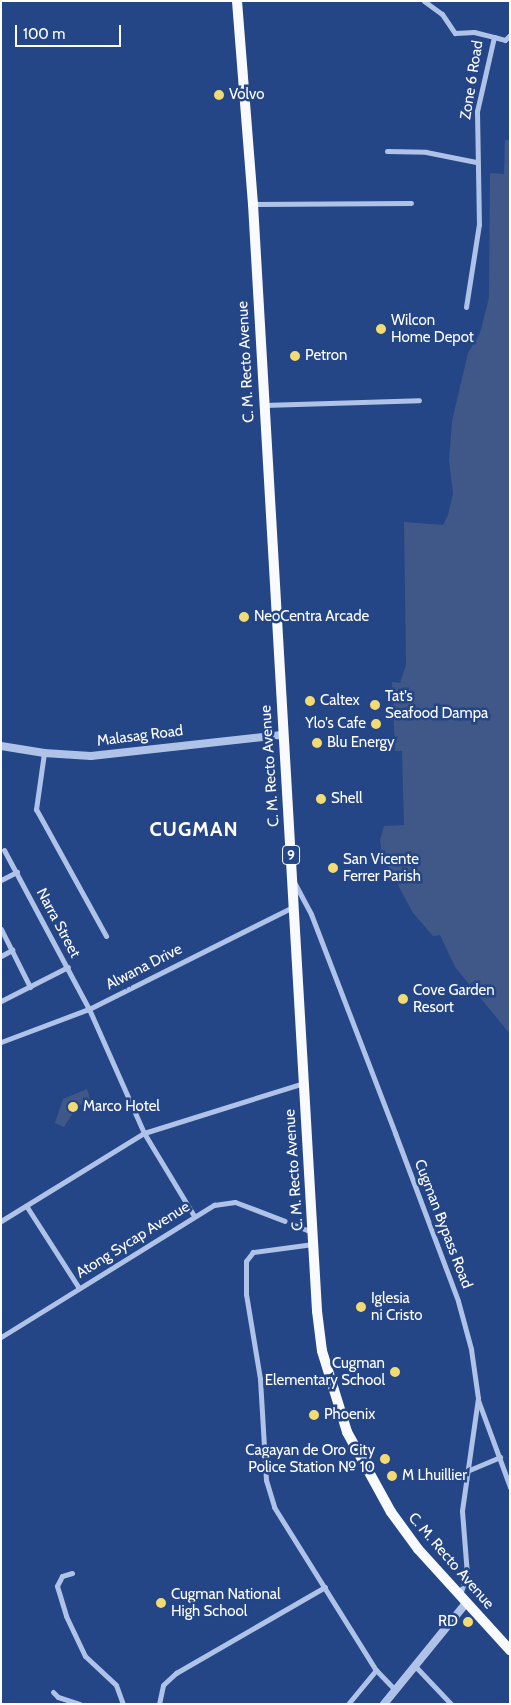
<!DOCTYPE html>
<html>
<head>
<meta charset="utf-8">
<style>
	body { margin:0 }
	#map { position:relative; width:511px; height:1705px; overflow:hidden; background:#244586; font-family:Cabin,sans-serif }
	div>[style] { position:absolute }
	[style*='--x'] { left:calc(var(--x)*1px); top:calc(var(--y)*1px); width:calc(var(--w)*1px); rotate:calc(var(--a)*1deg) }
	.water>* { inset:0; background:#405887 }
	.minor>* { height:5px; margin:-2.5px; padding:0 2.5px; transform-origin:2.5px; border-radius:2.5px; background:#afc3e9 }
	.tertiary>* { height:8px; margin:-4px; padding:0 4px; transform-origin:4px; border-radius:4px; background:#afc3e9 }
	.trunk>* { height:10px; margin:-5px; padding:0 5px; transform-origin:5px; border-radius:5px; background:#f8fafe }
	.dots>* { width:14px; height:14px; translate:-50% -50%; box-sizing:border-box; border:2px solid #244586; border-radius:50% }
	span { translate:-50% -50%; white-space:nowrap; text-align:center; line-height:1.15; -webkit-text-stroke:5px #244586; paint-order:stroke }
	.shield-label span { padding:1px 4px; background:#244586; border:1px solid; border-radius:4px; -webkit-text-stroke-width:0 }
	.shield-label { font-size:14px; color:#fff; font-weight:700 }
	.street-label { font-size:15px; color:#fff }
	.poi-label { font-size:15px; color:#fff }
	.left { translate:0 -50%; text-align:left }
	.right { translate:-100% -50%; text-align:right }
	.district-label { font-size:20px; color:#fff; font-weight:700; letter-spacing:1px }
	.frame { position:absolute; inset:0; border:2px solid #fff; pointer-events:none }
	.scale { position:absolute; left:15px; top:25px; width:106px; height:22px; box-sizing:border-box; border:2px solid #fff; border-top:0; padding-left:6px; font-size:15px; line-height:18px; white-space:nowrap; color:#fff; -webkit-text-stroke:4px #244586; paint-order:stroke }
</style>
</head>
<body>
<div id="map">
	<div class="water">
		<i style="clip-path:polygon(505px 140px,510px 140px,510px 1034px,455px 967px,440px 935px,433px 936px,413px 913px,382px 855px,380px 840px,384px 826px,404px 825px,402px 751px,395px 751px,392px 682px,400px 683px,406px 665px,404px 522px,443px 525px,448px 515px,453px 494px,449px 460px,452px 421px,468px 353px,480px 333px,489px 298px,490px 173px,504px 174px)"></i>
		<i style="clip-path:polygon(87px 1089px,90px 1099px,76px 1108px,64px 1127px,55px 1123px,63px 1099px)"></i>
	</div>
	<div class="minor">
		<i style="--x:424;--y:1;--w:22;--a:36"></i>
		<i style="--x:442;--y:14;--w:23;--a:56"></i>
		<i style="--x:455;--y:33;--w:19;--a:-3"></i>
		<i style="--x:474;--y:32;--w:21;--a:14"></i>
		<i style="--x:494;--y:37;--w:76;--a:102.9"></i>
		<i style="--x:477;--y:111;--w:113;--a:89"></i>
		<i style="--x:479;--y:224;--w:84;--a:98.9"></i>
		<i style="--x:494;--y:37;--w:11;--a:15"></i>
		<i style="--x:505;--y:40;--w:7;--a:-45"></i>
		<i style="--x:387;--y:151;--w:39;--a:1"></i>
		<i style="--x:426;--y:152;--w:51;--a:11.3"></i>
		<i style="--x:253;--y:204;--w:158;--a:-0.4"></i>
		<i style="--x:264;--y:405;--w:155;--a:-1.8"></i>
		<i style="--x:44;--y:753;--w:57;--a:98.1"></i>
		<i style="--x:36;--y:809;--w:145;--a:61.1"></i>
		<i style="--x:4;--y:850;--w:180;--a:61.9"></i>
		<i style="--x:89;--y:1009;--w:136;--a:66.1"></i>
		<i style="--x:144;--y:1133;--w:97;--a:58.9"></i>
		<i style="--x:1;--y:880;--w:18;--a:-27"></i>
		<i style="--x:294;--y:882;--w:36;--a:62"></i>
		<i style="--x:311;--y:914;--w:235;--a:69"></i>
		<i style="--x:395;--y:1133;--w:179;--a:69.4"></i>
		<i style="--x:458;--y:1301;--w:50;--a:74.8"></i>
		<i style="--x:471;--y:1349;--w:49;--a:81.9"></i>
		<i style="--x:478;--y:1398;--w:114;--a:98.1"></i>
		<i style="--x:462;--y:1511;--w:63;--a:85.5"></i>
		<i style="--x:467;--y:1574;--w:21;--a:109"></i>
		<i style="--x:1;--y:929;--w:65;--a:63.4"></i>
		<i style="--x:1;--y:956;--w:13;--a:-29"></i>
		<i style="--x:1;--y:1001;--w:75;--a:-26.9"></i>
		<i style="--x:1;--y:1042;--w:94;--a:-20.6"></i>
		<i style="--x:89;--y:1009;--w:228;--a:-26.6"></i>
		<i style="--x:27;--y:1207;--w:96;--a:57.3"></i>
		<i style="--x:1;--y:1221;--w:168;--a:-31.6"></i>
		<i style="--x:144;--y:1133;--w:168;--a:-17.4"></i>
		<i style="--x:292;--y:1224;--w:22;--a:22"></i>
		<i style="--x:313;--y:1244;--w:61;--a:172.4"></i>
		<i style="--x:253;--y:1252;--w:11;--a:128"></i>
		<i style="--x:246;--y:1261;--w:33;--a:90"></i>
		<i style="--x:246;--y:1294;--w:86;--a:80.6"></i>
		<i style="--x:260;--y:1379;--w:101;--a:86.6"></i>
		<i style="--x:266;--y:1480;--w:28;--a:73"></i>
		<i style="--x:274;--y:1507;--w:192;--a:58"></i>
		<i style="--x:376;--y:1670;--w:28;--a:46"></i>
		<i style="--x:1;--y:1337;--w:251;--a:-31.8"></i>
		<i style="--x:214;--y:1205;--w:21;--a:-8"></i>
		<i style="--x:235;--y:1202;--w:53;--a:20.8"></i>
		<i style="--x:478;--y:1400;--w:93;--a:69.8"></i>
		<i style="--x:467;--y:1471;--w:36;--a:-23"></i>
		<i style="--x:72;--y:1573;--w:10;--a:163"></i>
		<i style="--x:62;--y:1576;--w:11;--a:117"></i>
		<i style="--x:57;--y:1586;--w:31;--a:73"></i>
		<i style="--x:66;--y:1616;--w:44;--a:64.6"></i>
		<i style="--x:85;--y:1656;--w:42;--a:43.1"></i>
		<i style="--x:116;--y:1685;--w:20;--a:70"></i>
		<i style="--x:415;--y:1666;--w:52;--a:46.5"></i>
		<i style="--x:53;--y:1692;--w:7;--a:45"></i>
		<i style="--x:58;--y:1697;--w:23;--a:18"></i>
		<i style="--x:159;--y:1704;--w:19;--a:-78"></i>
		<i style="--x:163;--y:1685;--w:18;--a:-43"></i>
		<i style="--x:176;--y:1673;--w:172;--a:-30"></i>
		<i style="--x:348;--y:1704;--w:44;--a:-50.5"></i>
	</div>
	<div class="tertiary">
		<i style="--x:1;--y:746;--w:44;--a:9.2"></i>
		<i style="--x:44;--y:753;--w:47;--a:3.7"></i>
		<i style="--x:91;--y:756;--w:192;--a:-6.3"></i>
		<i style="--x:384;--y:1704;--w:130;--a:-50.9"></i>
	</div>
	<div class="trunk">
		<i style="--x:237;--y:1;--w:204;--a:85.5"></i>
		<i style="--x:253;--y:204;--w:1109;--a:86.69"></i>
		<i style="--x:317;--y:1311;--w:40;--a:82.9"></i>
		<i style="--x:322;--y:1351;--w:85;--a:72.8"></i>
		<i style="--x:347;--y:1432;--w:91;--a:61.2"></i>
		<i style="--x:391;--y:1512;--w:46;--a:53.9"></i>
		<i style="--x:418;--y:1549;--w:137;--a:47.7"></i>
	</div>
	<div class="dots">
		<i style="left:219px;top:95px;background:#f3db73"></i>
		<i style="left:381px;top:329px;background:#f3db73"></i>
		<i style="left:295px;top:356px;background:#f3db73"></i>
		<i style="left:244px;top:617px;background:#f3db73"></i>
		<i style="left:310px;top:701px;background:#f3db73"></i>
		<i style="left:375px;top:705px;background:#f3db73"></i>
		<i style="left:376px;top:724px;background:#f3db73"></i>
		<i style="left:317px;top:743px;background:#f3db73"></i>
		<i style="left:321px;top:799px;background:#f3db73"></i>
		<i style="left:333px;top:868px;background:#f3db73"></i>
		<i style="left:403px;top:999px;background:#f3db73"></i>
		<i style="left:73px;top:1107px;background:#f3db73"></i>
		<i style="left:361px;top:1307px;background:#f3db73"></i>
		<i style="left:395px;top:1372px;background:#f3db73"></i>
		<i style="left:314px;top:1415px;background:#f3db73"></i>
		<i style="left:385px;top:1459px;background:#f3db73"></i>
		<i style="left:392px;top:1476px;background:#f3db73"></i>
		<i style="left:161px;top:1603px;background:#f3db73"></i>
		<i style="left:468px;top:1622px;background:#f3db73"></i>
	</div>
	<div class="shield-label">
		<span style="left:291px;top:855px">9</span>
	</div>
	<div class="street-label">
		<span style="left:472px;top:80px;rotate:-81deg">Zone 6 Road</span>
		<span style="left:246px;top:362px;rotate:-93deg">C. M. Recto Avenue</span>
		<span style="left:140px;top:736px;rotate:-7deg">Malasag Road</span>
		<span style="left:270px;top:766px;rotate:-94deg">C. M. Recto Avenue</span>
		<span style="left:58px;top:923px;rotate:62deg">Narra Street</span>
		<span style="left:144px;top:967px;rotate:-27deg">Alwana Drive</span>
		<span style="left:294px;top:1170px;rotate:-94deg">C. M. Recto Avenue</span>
		<span style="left:443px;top:1224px;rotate:69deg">Cugman Bypass Road</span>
		<span style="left:133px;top:1240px;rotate:-32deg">Atong Sycap Avenue</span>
		<span style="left:451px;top:1561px;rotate:49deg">C. M. Recto Avenue</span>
	</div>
	<div class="poi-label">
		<span class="left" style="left:229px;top:95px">Volvo</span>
		<span class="left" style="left:391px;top:329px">Wilcon<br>Home Depot</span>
		<span class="left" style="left:305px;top:356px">Petron</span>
		<span class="left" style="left:254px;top:617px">NeoCentra Arcade</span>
		<span class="left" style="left:385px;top:705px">Tat's<br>Seafood Dampa</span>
		<span class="left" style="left:320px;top:701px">Caltex</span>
		<span class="right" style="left:366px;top:724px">Ylo's Cafe</span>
		<span class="left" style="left:327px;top:743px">Blu Energy</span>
		<span class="left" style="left:331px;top:799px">Shell</span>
		<span class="left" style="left:343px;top:868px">San Vicente<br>Ferrer Parish</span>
		<span class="left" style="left:413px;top:999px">Cove Garden<br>Resort</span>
		<span class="left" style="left:83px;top:1107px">Marco Hotel</span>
		<span class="left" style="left:371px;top:1307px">Iglesia<br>ni Cristo</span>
		<span class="right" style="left:385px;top:1372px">Cugman<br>Elementary School</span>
		<span class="left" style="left:324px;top:1415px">Phoenix</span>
		<span class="right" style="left:375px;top:1459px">Cagayan de Oro City<br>Police Station № 10</span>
		<span class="left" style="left:402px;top:1476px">M Lhuillier</span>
		<span class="left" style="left:171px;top:1603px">Cugman National<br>High School</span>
		<span class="right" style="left:458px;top:1622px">RD</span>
	</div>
	<div class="district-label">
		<span style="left:194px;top:829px">CUGMAN</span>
	</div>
	<div class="frame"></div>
	<div class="scale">100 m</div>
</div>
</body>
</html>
